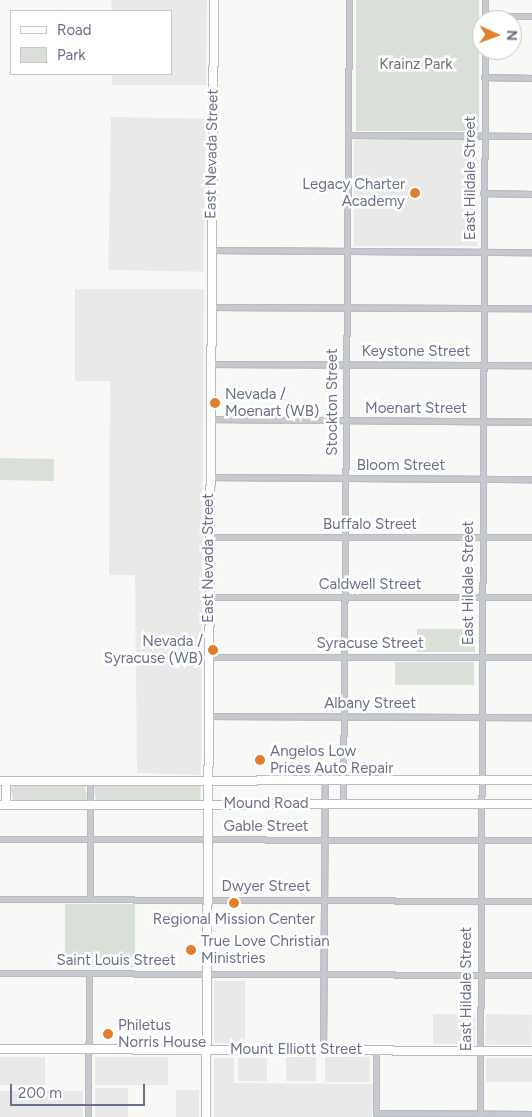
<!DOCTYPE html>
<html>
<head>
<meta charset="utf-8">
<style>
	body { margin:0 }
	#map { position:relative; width:532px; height:1117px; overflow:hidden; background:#f8f9f6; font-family:Figtree,sans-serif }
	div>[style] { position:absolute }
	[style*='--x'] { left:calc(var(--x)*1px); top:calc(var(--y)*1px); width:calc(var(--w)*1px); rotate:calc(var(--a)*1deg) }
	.built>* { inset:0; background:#e9e9e9; transform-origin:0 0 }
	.green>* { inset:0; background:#d9e0d7; transform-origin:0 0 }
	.roads { filter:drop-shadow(1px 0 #b8bcc2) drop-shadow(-1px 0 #b8bcc2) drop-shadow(0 1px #b8bcc2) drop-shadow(0 -1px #b8bcc2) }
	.street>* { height:5px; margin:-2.5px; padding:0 2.5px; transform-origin:2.5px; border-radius:2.5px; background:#c6c9cd }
	.secondary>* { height:8px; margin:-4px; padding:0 4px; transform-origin:4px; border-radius:4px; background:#fff }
	.dots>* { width:14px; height:14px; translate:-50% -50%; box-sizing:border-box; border:2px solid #fff; border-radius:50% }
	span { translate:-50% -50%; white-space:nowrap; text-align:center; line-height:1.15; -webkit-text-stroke:5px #fff; paint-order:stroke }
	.park-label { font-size:15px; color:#637963 }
	.street-label { font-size:15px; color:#687287 }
	.poi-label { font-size:15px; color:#687287 }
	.right { translate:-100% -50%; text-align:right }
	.left { translate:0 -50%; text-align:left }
	.legend { position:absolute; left:10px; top:10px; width:162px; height:65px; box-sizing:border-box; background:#fff; border:1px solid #c3c7cf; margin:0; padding:6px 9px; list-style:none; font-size:15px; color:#687287 }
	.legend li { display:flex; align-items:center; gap:10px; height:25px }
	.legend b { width:25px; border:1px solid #c3c7cf }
	.north { position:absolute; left:472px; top:10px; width:50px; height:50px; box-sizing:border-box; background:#fff; border:1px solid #c3c7cf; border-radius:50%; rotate:92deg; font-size:14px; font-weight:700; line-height:20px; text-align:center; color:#687287 }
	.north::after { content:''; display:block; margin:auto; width:18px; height:22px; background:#e17f2e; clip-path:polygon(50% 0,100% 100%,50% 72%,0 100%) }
	.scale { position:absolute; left:10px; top:1084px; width:135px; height:22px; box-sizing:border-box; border:2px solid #687287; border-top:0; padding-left:6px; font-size:15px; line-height:18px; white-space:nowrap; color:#687287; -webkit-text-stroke:4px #fff; paint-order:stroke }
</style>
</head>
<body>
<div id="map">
	<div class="built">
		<i style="clip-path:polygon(111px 0,207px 0,206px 85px,112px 85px,112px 74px,171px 74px,171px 11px,112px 11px)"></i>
		<i style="left:111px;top:117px;width:95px;height:153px;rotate:1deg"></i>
		<i style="left:354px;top:140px;width:123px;height:106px"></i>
		<i style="clip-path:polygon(75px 289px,204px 289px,201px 775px,137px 773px,135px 575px,109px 575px,110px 381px,75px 381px)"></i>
		<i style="left:214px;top:981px;width:31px;height:62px"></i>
		<i style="left:433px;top:1014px;width:42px;height:30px"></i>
		<i style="left:486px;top:1014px;width:46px;height:30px;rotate:1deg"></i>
		<i style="left:0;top:1057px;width:45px;height:28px"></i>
		<i style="left:95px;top:1057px;width:73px;height:28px"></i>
		<i style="left:286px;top:1057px;width:30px;height:24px"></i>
		<i style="left:325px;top:1057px;width:45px;height:25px"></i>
		<i style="clip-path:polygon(214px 1058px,234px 1058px,234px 1083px,373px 1084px,372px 1117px,214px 1117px)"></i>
		<i style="left:238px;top:1058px;width:29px;height:23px"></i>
		<i style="left:486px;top:1058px;width:46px;height:24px"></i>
		<i style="left:95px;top:1088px;width:33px;height:29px"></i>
		<i style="left:176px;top:1090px;width:23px;height:27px"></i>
		<i style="left:83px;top:1091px;width:26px;height:83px;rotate:90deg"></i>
	</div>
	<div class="green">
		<i style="left:356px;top:0;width:123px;height:131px"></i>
		<i style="left:0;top:458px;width:54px;height:22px;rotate:1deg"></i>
		<i style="left:475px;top:629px;width:23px;height:58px;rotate:90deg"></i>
		<i style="left:395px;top:662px;width:79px;height:23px"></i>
		<i style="clip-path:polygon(14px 785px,85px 785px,87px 798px,86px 801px,13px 801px,11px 788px)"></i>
		<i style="clip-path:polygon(97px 785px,201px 785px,200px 801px,96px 801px,94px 787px)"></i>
		<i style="left:65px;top:904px;width:70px;height:63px"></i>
	</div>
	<div class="roads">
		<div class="street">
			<i style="--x:485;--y:16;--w:47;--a:0"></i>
			<i style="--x:485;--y:20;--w:20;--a:-90"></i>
			<i style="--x:484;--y:77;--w:48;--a:1.2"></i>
			<i style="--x:348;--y:135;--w:184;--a:0.3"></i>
			<i style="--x:483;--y:193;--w:49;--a:1.2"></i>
			<i style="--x:211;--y:250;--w:321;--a:0.4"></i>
			<i style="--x:210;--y:307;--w:322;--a:0.2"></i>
			<i style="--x:210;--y:364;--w:322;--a:0.2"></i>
			<i style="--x:210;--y:419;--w:322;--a:0.5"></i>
			<i style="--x:210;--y:477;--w:322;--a:0.4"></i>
			<i style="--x:209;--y:537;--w:323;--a:0"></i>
			<i style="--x:209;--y:597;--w:323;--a:0"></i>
			<i style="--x:208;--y:657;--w:324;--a:0"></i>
			<i style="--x:208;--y:716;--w:324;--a:0.2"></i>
			<i style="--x:343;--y:804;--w:804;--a:-89.57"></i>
			<i style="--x:0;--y:839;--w:532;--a:0.11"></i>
			<i style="--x:0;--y:899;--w:532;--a:0.22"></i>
			<i style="--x:90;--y:899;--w:118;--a:-90"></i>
			<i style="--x:0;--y:973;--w:532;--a:0.22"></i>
			<i style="--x:323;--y:1050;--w:269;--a:-89.6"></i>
			<i style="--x:376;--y:1050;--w:63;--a:90"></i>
			<i style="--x:376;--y:1113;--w:156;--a:0.4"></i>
			<i style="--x:88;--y:1117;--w:144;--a:-89.6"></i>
			<i style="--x:480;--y:1117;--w:1067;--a:-89.73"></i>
		</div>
		<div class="secondary">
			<i style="--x:0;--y:781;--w:532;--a:-0.11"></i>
			<i style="--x:6;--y:781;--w:24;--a:90"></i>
			<i style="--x:0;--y:805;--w:532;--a:-0.11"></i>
			<i style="--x:0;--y:1049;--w:532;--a:0.22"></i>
			<i style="--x:206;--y:1117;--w:1117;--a:-89.59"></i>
		</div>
	</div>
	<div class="dots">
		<i style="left:415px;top:193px;background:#e17f2e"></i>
		<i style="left:215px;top:403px;background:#e17f2e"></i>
		<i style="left:213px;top:650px;background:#e17f2e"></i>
		<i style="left:260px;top:760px;background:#e17f2e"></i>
		<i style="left:234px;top:903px;background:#e17f2e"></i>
		<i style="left:191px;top:950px;background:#e17f2e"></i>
		<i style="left:108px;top:1034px;background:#e17f2e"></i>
	</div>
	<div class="park-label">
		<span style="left:416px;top:65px">Krainz Park</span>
	</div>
	<div class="street-label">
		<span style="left:212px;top:154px;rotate:-89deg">East Nevada Street</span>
		<span style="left:471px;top:178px;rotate:-90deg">East Hildale Street</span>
		<span style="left:416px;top:352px">Keystone Street</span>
		<span style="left:333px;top:402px;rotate:-90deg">Stockton Street</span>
		<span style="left:416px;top:409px">Moenart Street</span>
		<span style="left:401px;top:466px">Bloom Street</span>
		<span style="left:370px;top:525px">Buffalo Street</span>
		<span style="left:209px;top:558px;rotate:-90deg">East Nevada Street</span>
		<span style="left:469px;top:583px;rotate:-90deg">East Hildale Street</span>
		<span style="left:370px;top:585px">Caldwell Street</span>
		<span style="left:370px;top:644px">Syracuse Street</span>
		<span style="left:370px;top:704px">Albany Street</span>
		<span style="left:266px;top:804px">Mound Road</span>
		<span style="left:266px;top:827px">Gable Street</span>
		<span style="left:266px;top:887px">Dwyer Street</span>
		<span style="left:116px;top:961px">Saint Louis Street</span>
		<span style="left:467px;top:989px;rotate:-90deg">East Hildale Street</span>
		<span style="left:296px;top:1050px">Mount Elliott Street</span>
	</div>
	<div class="poi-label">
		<span class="right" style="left:405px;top:193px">Legacy Charter<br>Academy</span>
		<span class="left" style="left:225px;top:403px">Nevada /<br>Moenart (WB)</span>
		<span class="right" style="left:203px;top:650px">Nevada /<br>Syracuse (WB)</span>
		<span class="left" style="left:270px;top:760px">Angelos Low<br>Prices Auto Repair</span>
		<span style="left:234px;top:920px">Regional Mission Center</span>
		<span class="left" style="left:201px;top:950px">True Love Christian<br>Ministries</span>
		<span class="left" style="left:118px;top:1034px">Philetus<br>Norris House</span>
	</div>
	<ul class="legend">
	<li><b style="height:6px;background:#fff"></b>Road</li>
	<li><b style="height:14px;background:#d9e0d7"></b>Park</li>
	</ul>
	<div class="north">N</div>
	<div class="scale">200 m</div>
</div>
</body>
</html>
